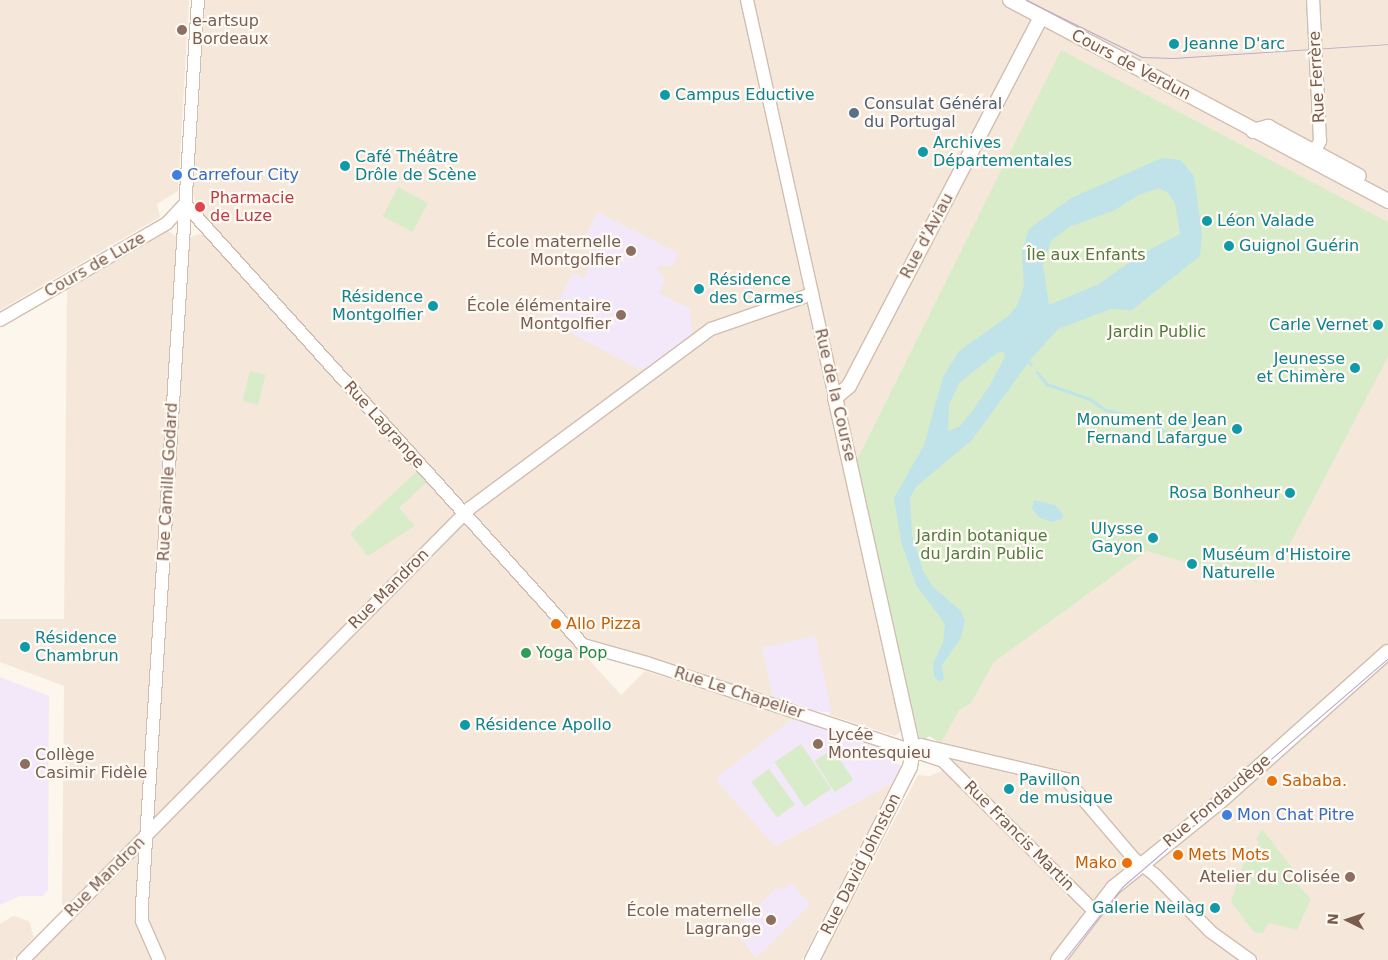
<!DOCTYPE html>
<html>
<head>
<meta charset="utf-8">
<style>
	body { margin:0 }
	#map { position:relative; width:1388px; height:960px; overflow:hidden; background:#fdf6ec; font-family:"DejaVu Sans",sans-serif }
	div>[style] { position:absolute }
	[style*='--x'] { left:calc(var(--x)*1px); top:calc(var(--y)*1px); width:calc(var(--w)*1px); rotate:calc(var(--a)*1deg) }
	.residential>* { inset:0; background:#f5e8da }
	.education>* { inset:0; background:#f3e8fa }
	.green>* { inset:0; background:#d8ecc9; transform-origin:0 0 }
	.water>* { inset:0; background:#bfe3e8 }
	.stream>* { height:2.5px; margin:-1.25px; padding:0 1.25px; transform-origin:1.25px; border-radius:1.25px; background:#bfe3e8 }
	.roads { filter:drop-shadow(1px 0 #d1beb0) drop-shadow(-1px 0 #d1beb0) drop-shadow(0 1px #d1beb0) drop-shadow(0 -1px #d1beb0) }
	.tertiary>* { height:12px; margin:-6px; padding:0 6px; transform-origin:6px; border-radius:6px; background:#fff }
	.secondary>* { height:14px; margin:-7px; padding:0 7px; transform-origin:7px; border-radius:7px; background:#fff }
	.tram>* { height:1px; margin:-0.5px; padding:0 0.5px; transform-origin:0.5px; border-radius:0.5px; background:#b9a8c9 }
	.dots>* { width:14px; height:14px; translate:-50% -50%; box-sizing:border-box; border:2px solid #fffaf3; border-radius:50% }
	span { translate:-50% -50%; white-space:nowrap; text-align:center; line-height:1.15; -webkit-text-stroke:4.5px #fffaf3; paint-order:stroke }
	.education-label { font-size:16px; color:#785e54 }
	.left { translate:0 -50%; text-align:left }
	.right { translate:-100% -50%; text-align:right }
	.culture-label { font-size:16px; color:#0d838f }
	.street-label { font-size:16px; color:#7a5c4d }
	.service-label { font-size:16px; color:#4e5e75 }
	.shop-label { font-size:16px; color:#366cbe }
	.health-label { font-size:16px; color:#be3a42 }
	.park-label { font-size:16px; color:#537a41 }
	.food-label { font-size:16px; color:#c56008 }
	.leisure-label { font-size:16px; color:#27864d }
	.north { position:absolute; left:1323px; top:895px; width:50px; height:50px; -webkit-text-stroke:4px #fffaf3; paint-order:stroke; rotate:274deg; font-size:14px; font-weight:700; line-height:20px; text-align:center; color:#7a5c4d }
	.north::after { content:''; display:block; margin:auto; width:18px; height:22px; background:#7a5c4d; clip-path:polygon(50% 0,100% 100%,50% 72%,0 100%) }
</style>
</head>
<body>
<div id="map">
	<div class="residential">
		<i style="clip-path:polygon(0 0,189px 0,178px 191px,157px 204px,160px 217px,0 310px)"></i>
		<i style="clip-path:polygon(205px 0,1388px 0,1388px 960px,821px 960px,918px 775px,929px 776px,940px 772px,952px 763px,959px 747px,941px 743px,917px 729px,903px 730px,895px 736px,830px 715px,815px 637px,762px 648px,774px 697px,587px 638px,198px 208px,193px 195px)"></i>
		<i style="clip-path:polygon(168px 231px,175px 236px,190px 237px,202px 233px,621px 695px,645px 671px,798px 719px,775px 846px,892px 783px,802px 960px,33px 960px,78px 914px,62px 905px,64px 686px,0 662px,0 619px,64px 619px,67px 290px)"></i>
		<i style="clip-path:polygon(13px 916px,29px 921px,34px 937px,13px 960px,0 960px,0 924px)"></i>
	</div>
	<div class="education">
		<i style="clip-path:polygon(598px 212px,678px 253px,672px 267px,659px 265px,657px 270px,665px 280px,659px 293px,690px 309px,692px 334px,647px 368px,639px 369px,548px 321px,573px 273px,584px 278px,593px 260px,584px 239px)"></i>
		<i style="clip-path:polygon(815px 636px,832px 713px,815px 711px,811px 723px,891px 749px,893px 759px,901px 766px,892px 783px,775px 846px,715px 779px,791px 720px,806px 722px,810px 709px,773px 697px,762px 648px)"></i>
		<i style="clip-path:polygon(0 677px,49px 696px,48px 890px,43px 896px,20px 896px,0 905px)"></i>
		<i style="clip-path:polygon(791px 883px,810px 905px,756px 958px,734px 931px,777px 887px,781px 891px)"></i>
	</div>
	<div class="green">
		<i style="clip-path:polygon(1061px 50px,1388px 222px,1388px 357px,1281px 561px,1272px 555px,1257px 583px,1244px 576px,1231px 576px,1147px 551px,994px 662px,971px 703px,959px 710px,941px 743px,929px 736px,921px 745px,868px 524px,857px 460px)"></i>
		<i style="left:398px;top:187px;width:34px;height:33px;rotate:28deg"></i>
		<i style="left:250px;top:371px;width:16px;height:31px;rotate:14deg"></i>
		<i style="clip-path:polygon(417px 471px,427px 482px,399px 508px,415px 526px,368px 556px,350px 534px)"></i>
		<i style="left:801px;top:744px;width:54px;height:32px;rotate:56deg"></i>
		<i style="left:833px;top:749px;width:37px;height:22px;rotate:57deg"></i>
		<i style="left:769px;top:769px;width:44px;height:22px;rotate:54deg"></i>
		<i style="clip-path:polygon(1262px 829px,1293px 869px,1290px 876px,1311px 899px,1297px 930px,1269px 923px,1263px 933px,1254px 932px,1231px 902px,1243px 864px,1259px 843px,1256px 839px)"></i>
	</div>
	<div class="water">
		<i style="clip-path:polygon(evenodd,1162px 158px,1181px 160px,1194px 176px,1202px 235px,1200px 256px,1132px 310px,1111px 309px,1058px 329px,1031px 359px,972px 440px,916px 487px,910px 498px,912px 534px,923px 571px,932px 586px,961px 611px,965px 621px,961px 638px,942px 665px,944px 679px,939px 682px,934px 676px,933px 664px,943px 642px,945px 624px,916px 585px,901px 541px,894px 498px,924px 445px,943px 377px,959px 351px,1007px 317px,1017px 306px,1024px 286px,1022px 251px,1029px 229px,1071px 198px,1162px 158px,1159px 188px,1168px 193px,1175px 203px,1180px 234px,1141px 254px,1099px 284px,1049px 305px,1043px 265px,1051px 241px,1069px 227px,1113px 211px,1139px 195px,1159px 188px,1162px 158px,1004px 352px,1005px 357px,988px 388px,973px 410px,960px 426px,948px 431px,949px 405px,959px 383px,997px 353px,1004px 352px)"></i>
		<i style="clip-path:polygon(1034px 500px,1055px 505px,1063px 514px,1062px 519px,1052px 522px,1040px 518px,1032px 509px)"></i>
	</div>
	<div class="stream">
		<i style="--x:1029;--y:362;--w:3;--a:45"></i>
		<i style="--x:1037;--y:372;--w:16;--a:50"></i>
		<i style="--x:1047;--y:384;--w:46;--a:19.2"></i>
		<i style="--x:1090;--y:399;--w:19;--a:35"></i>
		<i style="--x:1106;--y:410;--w:38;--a:12"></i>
		<i style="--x:1143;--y:418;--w:54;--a:32.2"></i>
	</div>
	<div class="roads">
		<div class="tertiary">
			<i style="--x:747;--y:0;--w:408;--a:77.5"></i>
			<i style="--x:1304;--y:152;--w:10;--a:0"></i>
			<i style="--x:1314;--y:152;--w:13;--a:-61"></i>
			<i style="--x:1320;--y:141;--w:141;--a:-92.8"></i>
			<i style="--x:185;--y:204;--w:594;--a:47.93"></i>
			<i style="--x:583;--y:645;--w:66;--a:15.7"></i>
			<i style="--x:647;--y:663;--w:312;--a:18.3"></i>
			<i style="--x:943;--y:761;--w:213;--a:44.8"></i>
			<i style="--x:0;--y:320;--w:193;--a:-30.1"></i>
			<i style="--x:167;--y:223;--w:26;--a:-47"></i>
			<i style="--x:913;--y:749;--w:9;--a:-27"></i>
			<i style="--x:921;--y:745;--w:149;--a:13.2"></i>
			<i style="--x:1066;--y:779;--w:105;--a:49.6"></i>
			<i style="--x:1134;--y:859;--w:25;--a:37"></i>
			<i style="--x:1154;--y:874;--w:81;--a:45.5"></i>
			<i style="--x:1211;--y:932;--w:48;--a:35.7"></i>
			<i style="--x:23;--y:960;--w:636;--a:-45.32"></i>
			<i style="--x:470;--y:508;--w:300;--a:-36.6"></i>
			<i style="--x:711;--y:329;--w:107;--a:-19.1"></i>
			<i style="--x:159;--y:960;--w:43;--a:-113.6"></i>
			<i style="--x:142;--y:921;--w:16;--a:-90"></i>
			<i style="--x:142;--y:905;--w:907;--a:-86.46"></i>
		</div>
		<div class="secondary">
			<i style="--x:1010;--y:0;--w:428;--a:28"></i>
			<i style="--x:1253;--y:131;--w:16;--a:-15"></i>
			<i style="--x:1268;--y:127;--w:103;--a:28.3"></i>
			<i style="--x:812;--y:960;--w:216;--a:-63.1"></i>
			<i style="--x:910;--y:767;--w:18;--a:-81"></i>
			<i style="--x:913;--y:749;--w:360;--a:-102.5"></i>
			<i style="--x:835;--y:398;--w:18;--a:-41"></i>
			<i style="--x:849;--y:386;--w:416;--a:-62.5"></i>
			<i style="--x:1058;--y:960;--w:91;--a:-52.6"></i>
			<i style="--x:1113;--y:888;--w:132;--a:-38.9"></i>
			<i style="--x:1216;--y:805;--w:230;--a:-41.7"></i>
		</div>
	</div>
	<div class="tram">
		<i style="--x:1026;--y:0;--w:129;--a:26.2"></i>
		<i style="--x:1142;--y:57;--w:31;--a:2"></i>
		<i style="--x:1173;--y:58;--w:215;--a:-3.7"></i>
		<i style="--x:1064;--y:960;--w:93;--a:-51.5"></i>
		<i style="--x:1122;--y:887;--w:351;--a:-40.7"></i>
	</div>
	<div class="dots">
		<i style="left:182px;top:30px;background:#8d6e63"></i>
		<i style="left:1174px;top:44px;background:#0f9aa8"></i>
		<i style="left:665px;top:95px;background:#0f9aa8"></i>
		<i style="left:854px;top:113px;background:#5c6f8a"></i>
		<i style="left:923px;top:152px;background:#0f9aa8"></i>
		<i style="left:345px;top:166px;background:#0f9aa8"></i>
		<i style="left:177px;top:175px;background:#3f7fe0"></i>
		<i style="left:200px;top:207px;background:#e0444e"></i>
		<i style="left:1207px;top:221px;background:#0f9aa8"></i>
		<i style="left:1229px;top:246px;background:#0f9aa8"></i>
		<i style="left:631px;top:251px;background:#8d6e63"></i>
		<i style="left:699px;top:289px;background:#0f9aa8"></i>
		<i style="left:433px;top:306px;background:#0f9aa8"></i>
		<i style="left:621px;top:315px;background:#8d6e63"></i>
		<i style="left:1378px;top:325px;background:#0f9aa8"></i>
		<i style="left:1355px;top:368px;background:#0f9aa8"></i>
		<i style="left:1237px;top:429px;background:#0f9aa8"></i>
		<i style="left:1290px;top:493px;background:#0f9aa8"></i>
		<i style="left:1153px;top:538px;background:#0f9aa8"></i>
		<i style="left:1192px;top:564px;background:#0f9aa8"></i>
		<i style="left:556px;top:624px;background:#e8710a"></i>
		<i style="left:25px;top:647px;background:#0f9aa8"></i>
		<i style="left:526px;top:653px;background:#2e9e5b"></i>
		<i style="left:465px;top:725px;background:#0f9aa8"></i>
		<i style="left:818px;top:744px;background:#8d6e63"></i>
		<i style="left:25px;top:764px;background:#8d6e63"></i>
		<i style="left:1272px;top:781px;background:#e8710a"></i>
		<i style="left:1009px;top:789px;background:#0f9aa8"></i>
		<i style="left:1227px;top:815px;background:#3f7fe0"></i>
		<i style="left:1178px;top:855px;background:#e8710a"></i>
		<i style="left:1127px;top:863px;background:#e8710a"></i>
		<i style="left:1350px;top:877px;background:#8d6e63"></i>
		<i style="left:1215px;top:908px;background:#0f9aa8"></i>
		<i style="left:771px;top:920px;background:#8d6e63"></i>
	</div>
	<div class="education-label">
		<span class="left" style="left:192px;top:30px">e-artsup<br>Bordeaux</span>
		<span class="right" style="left:621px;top:251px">École maternelle<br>Montgolfier</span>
		<span class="right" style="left:611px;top:315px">École élémentaire<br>Montgolfier</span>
		<span class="left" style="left:828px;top:744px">Lycée<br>Montesquieu</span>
		<span class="left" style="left:35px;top:764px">Collège<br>Casimir Fidèle</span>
		<span class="right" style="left:1340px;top:877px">Atelier du Colisée</span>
		<span class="right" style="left:761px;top:920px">École maternelle<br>Lagrange</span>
	</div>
	<div class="culture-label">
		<span class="left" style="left:1184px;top:44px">Jeanne D'arc</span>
		<span class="left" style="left:675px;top:95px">Campus Eductive</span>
		<span class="left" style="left:933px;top:152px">Archives<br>Départementales</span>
		<span class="left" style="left:355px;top:166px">Café Théâtre<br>Drôle de Scène</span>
		<span class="left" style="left:1217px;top:221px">Léon Valade</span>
		<span class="left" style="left:1239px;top:246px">Guignol Guérin</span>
		<span class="left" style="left:709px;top:289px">Résidence<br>des Carmes</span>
		<span class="right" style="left:423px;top:306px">Résidence<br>Montgolfier</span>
		<span class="right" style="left:1368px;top:325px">Carle Vernet</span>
		<span class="right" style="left:1345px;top:368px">Jeunesse<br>et Chimère</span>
		<span class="right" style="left:1227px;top:429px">Monument de Jean<br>Fernand Lafargue</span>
		<span class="right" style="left:1280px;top:493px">Rosa Bonheur</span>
		<span class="right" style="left:1143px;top:538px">Ulysse<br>Gayon</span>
		<span class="left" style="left:1202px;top:564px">Muséum d'Histoire<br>Naturelle</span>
		<span class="left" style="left:35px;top:647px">Résidence<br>Chambrun</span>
		<span class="left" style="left:475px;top:725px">Résidence Apollo</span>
		<span class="left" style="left:1019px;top:789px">Pavillon<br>de musique</span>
		<span class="right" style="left:1205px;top:908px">Galerie Neilag</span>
	</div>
	<div class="street-label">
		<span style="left:1131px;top:65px;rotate:28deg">Cours de Verdun</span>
		<span style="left:1317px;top:77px;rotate:-93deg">Rue Ferrère</span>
		<span style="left:927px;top:236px;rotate:-62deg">Rue d'Aviau</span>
		<span style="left:95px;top:265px;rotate:-30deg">Cours de Luze</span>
		<span style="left:835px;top:395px;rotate:77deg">Rue de la Course</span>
		<span style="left:384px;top:425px;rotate:48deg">Rue Lagrange</span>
		<span style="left:168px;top:482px;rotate:-87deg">Rue Camille Godard</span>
		<span style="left:389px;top:589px;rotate:-45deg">Rue Mandron</span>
		<span style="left:739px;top:693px;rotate:18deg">Rue Le Chapelier</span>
		<span style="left:1217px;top:801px;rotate:-40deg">Rue Fondaudège</span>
		<span style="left:1019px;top:836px;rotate:45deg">Rue Francis Martin</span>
		<span style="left:861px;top:864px;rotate:-63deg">Rue David Johnston</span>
		<span style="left:105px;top:877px;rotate:-45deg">Rue Mandron</span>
	</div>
	<div class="service-label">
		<span class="left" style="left:864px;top:113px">Consulat Général<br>du Portugal</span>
	</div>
	<div class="shop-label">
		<span class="left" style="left:187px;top:175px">Carrefour City</span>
		<span class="left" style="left:1237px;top:815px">Mon Chat Pitre</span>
	</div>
	<div class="health-label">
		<span class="left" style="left:210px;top:207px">Pharmacie<br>de Luze</span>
	</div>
	<div class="park-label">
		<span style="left:1086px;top:255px">Île aux Enfants</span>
		<span style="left:1157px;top:332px">Jardin Public</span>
		<span style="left:982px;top:545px">Jardin botanique<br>du Jardin Public</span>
	</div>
	<div class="food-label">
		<span class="left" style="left:566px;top:624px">Allo Pizza</span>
		<span class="left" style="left:1282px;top:781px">Sababa.</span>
		<span class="left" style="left:1188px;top:855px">Mets Mots</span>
		<span class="right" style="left:1117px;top:863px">Mako</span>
	</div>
	<div class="leisure-label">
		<span class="left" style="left:536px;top:653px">Yoga Pop</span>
	</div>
	<div class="north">N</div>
</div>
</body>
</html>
